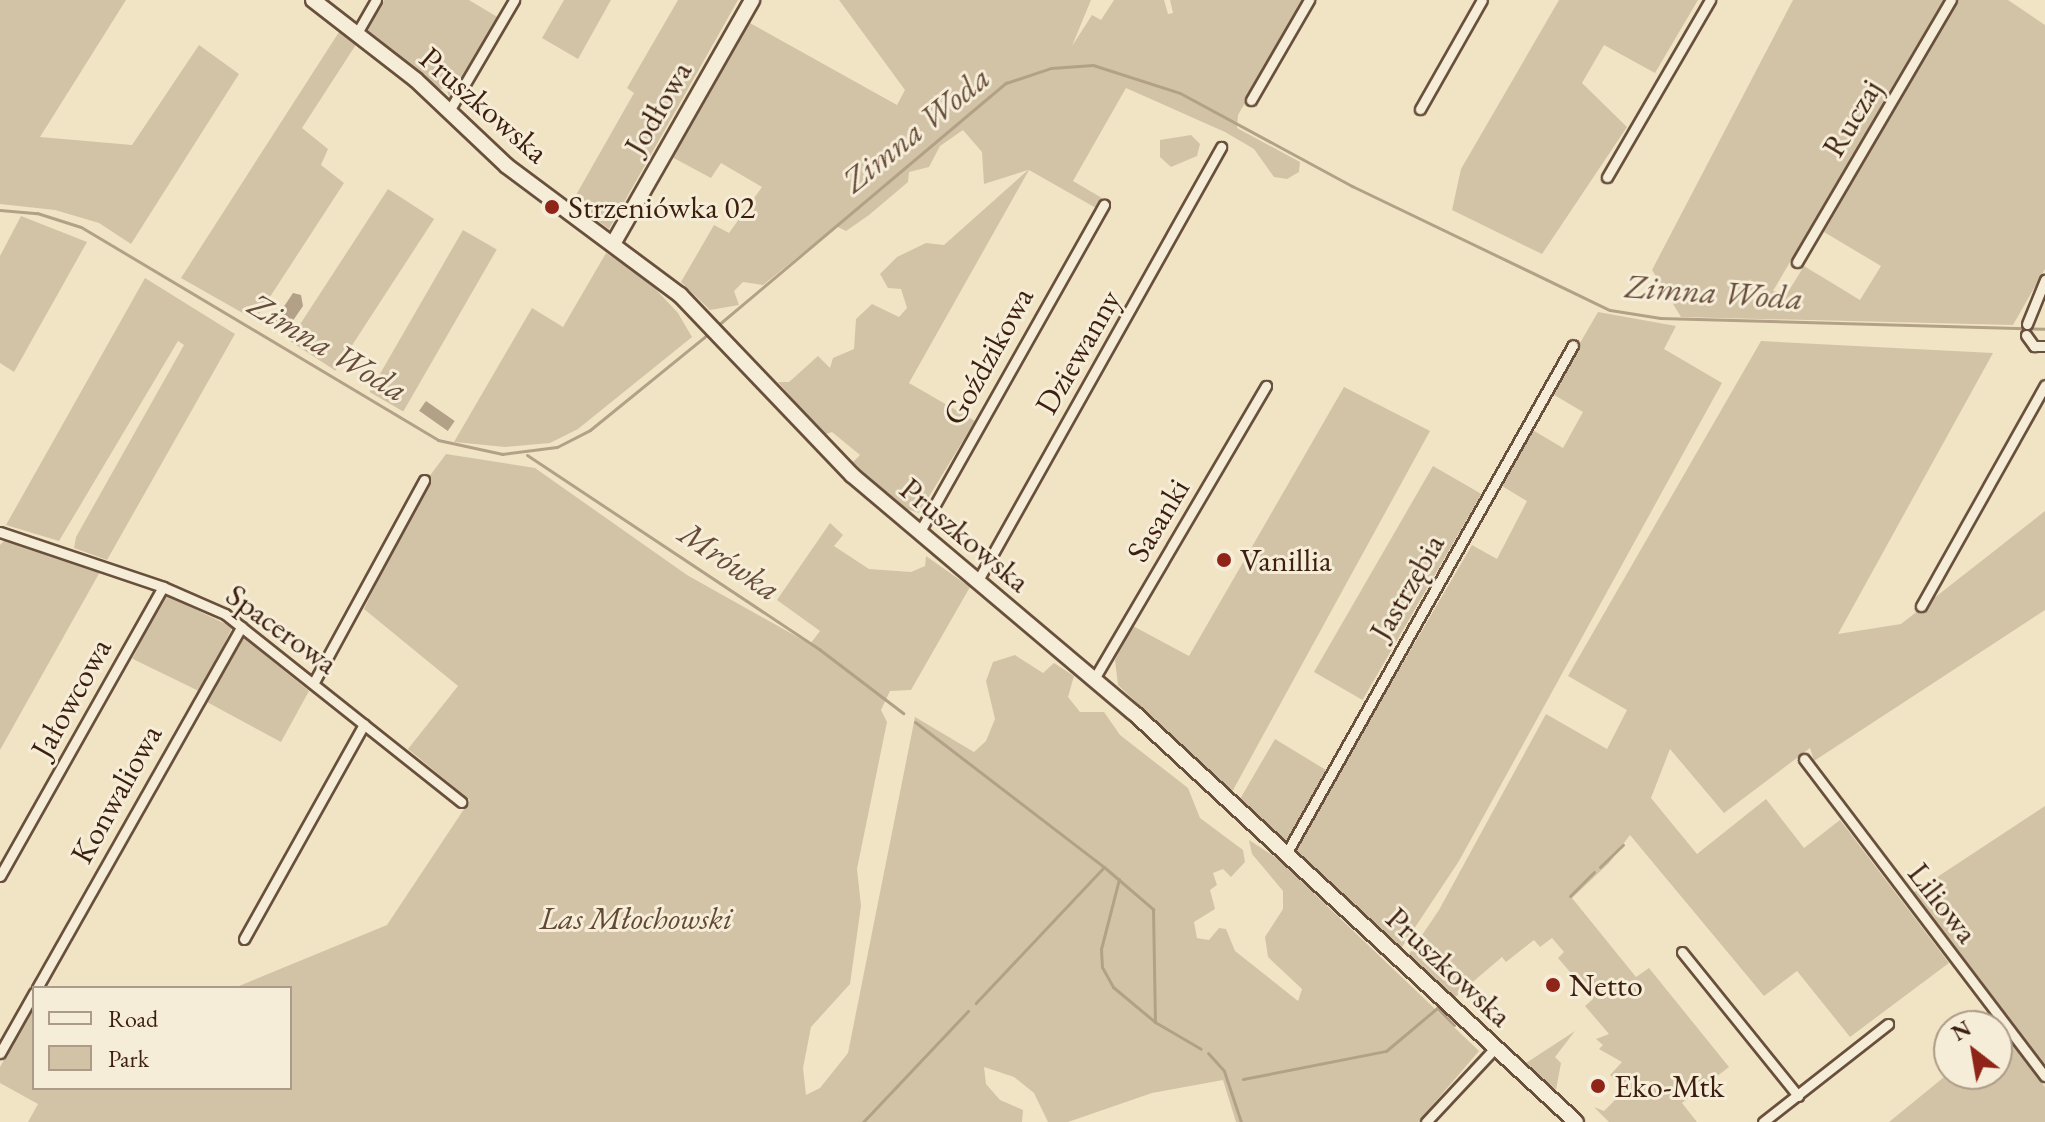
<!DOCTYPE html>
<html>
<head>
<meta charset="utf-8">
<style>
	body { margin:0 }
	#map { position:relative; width:2045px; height:1122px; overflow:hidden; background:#f1e4c5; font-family:"EB Garamond",serif }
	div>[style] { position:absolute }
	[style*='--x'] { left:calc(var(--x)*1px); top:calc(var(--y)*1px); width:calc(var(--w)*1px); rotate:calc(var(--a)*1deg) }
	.green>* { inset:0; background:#d2c3a6; transform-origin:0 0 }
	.water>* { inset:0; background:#b3a187; transform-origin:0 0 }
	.stream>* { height:3px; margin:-1.5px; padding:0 1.5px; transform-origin:1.5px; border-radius:1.5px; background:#b3a187 }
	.roads { filter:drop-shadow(2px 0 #69503c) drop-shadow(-2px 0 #69503c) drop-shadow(0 2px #69503c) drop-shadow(0 -2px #69503c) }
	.street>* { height:9px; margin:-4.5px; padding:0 4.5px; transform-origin:4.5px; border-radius:4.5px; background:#f6edd9 }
	.secondary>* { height:14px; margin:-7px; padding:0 7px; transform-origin:7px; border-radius:7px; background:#f6edd9 }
	.dots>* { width:22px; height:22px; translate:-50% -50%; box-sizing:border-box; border:4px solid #f6edd9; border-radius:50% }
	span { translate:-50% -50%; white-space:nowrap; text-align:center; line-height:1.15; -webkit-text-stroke:6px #f6edd9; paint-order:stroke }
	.street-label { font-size:32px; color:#3c1f0f }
	.poi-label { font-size:32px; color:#3c1f0f }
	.left { translate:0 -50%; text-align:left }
	.park-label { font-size:32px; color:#624835; font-style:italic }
	.water-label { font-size:34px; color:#664c39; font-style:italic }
	.legend { position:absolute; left:32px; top:986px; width:260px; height:104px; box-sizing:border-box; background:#f6edd9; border:2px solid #ac9b88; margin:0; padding:10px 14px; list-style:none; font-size:24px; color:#3c1f0f }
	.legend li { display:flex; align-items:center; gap:16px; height:40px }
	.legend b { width:40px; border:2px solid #ac9b88 }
	.north { position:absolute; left:1933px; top:1010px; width:80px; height:80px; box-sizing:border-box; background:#f6edd9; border:2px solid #ac9b88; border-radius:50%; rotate:329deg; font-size:22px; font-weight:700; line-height:32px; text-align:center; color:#3c1f0f }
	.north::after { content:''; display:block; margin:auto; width:28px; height:36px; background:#8f2418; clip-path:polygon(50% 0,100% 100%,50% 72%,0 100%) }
</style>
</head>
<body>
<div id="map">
	<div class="green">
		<i style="clip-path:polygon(0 0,126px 0,40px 137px,132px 145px,199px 45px,239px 74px,131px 244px,99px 223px,55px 210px,0 204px)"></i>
		<i style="clip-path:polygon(384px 0,469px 0,499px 18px,450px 99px,445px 85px,441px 90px,366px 29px)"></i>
		<i style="clip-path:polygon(564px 0,611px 0,578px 59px,542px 38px)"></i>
		<i style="clip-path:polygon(678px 0,738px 0,609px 229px,572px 202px,634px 93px,627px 88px)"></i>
		<i style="clip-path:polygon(839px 0,1091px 0,1072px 46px,1092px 15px,1101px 20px,1114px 0,1164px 0,1168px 14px,1173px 13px,1170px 0,1305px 0,1238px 115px,1237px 128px,1300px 162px,1299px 172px,1287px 179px,1274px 177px,1254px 149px,1225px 132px,1126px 88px,1073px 181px,1102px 198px,1096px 208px,1029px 170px,909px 383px,975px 421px,919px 513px,898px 506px,853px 462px,860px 455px,832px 432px,824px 435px,778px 382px,789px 382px,818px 356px,830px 368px,833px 358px,854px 349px,856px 319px,872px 304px,899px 317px,907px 308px,901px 289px,888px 288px,880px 274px,897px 257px,926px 243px,944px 245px,1028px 170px,984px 184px,982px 152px,963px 130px,940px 146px,929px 167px,909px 172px,908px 182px,869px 215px,846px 231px,836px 226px,763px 285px,743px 282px,734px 291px,739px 305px,710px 310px,681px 282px,714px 225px,729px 233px,762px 187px,721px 163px,711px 178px,670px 156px,750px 23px,897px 105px,905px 90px)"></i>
		<i style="clip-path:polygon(1559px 0,1698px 0,1655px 73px,1604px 45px,1582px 83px,1627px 127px,1542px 254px,1452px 210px,1461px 169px)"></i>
		<i style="clip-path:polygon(1793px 0,1944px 0,1773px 291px,1788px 292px,1804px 266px,1860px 300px,1881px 266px,1824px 232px,1956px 0,2008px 0,2045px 25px,2045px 269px,2013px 325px,1681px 317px,1652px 270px)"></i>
		<i style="clip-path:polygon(339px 32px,357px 43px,302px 128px,328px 149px,321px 165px,344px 183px,255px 320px,181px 278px)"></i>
		<i style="clip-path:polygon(1191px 135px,1200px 144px,1197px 156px,1171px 167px,1160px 157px,1160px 140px)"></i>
		<i style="left:388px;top:189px;width:55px;height:181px;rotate:33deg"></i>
		<i style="clip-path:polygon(21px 216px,87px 242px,14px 372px,0 363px,0 256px)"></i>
		<i style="left:463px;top:230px;width:39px;height:187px;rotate:30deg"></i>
		<i style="clip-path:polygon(606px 253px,646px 279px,678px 313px,692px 337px,578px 429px,550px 443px,505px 447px,454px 442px,532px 308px,563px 327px)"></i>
		<i style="clip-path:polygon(145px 278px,235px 334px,107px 560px,74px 548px,76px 537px,184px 345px,178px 341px,59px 541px,6px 525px)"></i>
		<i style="clip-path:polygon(1598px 312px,1676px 326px,1664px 349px,1722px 383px,1459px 861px,1400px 950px,1294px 849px,1472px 545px,1497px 559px,1527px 501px,1502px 486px,1531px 429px,1563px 448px,1583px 412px,1551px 393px)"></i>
		<i style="clip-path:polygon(1761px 341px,1993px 353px,1838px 634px,1901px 624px,2045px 511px,2045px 610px,1814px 761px,1810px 748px,1724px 813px,1670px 749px,1651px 798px,1697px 854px,1766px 799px,1804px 848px,1840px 820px,1949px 963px,1850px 1037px,1797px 971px,1764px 996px,1630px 835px,1609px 863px,1572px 898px,1636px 977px,1649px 968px,1729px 1067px,1682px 1103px,1697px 1122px,1609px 1122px,1594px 1107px,1604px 1111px,1625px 1090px,1610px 1075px,1622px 1062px,1599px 1049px,1603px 1045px,1596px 1039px,1609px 1034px,1585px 1006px,1593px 999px,1558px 958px,1564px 952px,1552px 938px,1540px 947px,1534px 940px,1506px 962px,1502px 957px,1454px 998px,1407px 957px,1439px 910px,1546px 714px,1607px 749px,1627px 710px,1568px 676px)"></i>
		<i style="clip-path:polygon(1344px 387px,1430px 431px,1232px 792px,1118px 685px,1115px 660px,1133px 626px,1189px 656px)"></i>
		<i style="clip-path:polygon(446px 454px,535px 468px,687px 575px,810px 644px,820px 631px,777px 600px,830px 523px,843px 535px,834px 546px,869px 569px,911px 572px,925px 566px,926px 556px,970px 587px,911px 690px,890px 691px,881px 710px,887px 722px,857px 869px,861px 906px,850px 984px,811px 1027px,803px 1068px,806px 1095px,820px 1088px,848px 1053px,915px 717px,974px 752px,986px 741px,995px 719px,986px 681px,993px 662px,1015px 655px,1043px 673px,1054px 663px,1074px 676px,1068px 697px,1080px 712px,1104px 712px,1120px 735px,1188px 788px,1200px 818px,1243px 850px,1245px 862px,1231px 877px,1223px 869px,1213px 873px,1217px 885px,1210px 890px,1215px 909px,1194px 922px,1197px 938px,1209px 940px,1219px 928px,1226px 929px,1235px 951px,1298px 1001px,1302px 989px,1268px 957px,1265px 937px,1283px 909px,1283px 891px,1252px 854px,1249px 840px,1278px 859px,1479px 1051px,1418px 1122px,1236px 1122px,1223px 1080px,1152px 1093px,1068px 1122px,1048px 1122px,1034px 1093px,1014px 1077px,984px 1067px,986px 1084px,1000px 1100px,1023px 1110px,1022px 1122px,28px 1122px,38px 1104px,0 1083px,0 1067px,34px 1007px,34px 1088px,290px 1088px,290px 988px,234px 988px,387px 925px,470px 800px,408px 749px,458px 686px,364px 609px,426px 481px)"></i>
		<i style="left:1433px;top:466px;width:56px;height:238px;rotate:30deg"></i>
		<i style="clip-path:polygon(7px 538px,101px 570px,0 750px,0 545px)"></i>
		<i style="left:164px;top:594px;width:76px;height:72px;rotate:26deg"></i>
		<i style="clip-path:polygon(244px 638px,309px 691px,281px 742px,205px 701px)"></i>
		<i style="clip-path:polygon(1275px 739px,1326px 770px,1286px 842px,1240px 799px)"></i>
		<i style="clip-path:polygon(2045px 806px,2045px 1065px,1913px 893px)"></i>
		<i style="clip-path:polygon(2001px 1030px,2045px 1087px,2045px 1122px,1889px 1122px,1949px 1073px,1997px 1074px)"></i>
		<i style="clip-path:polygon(1575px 1031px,1555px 1057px,1561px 1063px,1556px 1090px,1526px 1063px)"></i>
	</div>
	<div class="water">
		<i style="clip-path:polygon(293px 293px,301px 295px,303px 306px,292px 322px,278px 325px,275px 320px)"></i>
		<i style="left:426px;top:401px;width:35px;height:12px;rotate:35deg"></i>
	</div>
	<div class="stream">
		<i style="--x:0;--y:210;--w:37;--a:5"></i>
		<i style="--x:37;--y:213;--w:46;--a:17.7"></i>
		<i style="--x:81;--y:227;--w:416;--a:30.8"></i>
		<i style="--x:438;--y:440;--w:66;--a:12.3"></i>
		<i style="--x:502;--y:454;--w:55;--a:-7.3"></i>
		<i style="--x:557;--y:447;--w:37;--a:-27"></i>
		<i style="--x:590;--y:430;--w:152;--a:-39.1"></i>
		<i style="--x:717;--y:326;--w:378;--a:-40.1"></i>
		<i style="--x:1006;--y:83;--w:47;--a:-18.4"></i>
		<i style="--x:1051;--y:68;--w:42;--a:-4.1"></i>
		<i style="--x:1093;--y:65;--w:91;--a:17.8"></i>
		<i style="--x:1180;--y:93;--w:196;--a:28.4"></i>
		<i style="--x:1352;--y:186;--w:286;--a:25.7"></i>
		<i style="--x:1610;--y:310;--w:51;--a:9.1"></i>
		<i style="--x:1660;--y:318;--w:385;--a:1.6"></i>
		<i style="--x:527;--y:455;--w:351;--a:33.6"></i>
		<i style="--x:819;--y:649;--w:106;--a:37.3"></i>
		<i style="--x:915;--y:722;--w:238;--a:37.5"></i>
		<i style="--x:1104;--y:867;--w:187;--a:133.3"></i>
		<i style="--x:1104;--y:867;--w:65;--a:40.6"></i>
		<i style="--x:1153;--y:909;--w:113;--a:89"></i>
		<i style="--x:1155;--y:1022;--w:53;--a:30.4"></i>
		<i style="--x:1600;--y:867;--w:32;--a:-44"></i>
		<i style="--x:1119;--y:879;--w:72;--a:104.4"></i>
		<i style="--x:1101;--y:949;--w:18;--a:87"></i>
		<i style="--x:1102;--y:967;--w:23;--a:61"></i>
		<i style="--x:1113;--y:987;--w:55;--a:39.8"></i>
		<i style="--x:1570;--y:896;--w:34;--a:-45"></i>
		<i style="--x:1208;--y:1053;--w:24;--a:48"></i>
		<i style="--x:1224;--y:1071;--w:54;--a:71.6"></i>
		<i style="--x:1243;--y:1079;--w:146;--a:-11.1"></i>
		<i style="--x:1386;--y:1051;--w:67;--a:-40.1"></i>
		<i style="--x:1437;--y:1008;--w:24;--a:45"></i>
		<i style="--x:863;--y:1122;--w:153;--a:-46.6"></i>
	</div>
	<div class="roads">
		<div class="street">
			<i style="--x:357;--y:33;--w:38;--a:-60"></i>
			<i style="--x:1251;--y:100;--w:116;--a:-59.9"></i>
			<i style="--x:1420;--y:109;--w:125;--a:-60.4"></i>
			<i style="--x:449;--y:111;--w:129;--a:-59.6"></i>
			<i style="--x:1607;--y:177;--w:205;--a:-59.8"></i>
			<i style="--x:1797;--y:262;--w:304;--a:-59.6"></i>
			<i style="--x:2027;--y:324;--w:48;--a:-67.8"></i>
			<i style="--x:2026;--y:335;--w:14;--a:54"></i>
			<i style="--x:2034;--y:346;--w:11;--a:0"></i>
			<i style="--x:0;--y:532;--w:172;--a:18.6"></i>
			<i style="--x:163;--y:587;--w:68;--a:23.5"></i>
			<i style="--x:225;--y:614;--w:302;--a:38.5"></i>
			<i style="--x:919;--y:533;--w:377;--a:-60.6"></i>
			<i style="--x:977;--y:582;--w:499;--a:-60.7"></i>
			<i style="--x:1921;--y:606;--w:253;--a:-60.7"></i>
			<i style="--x:1094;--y:679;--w:340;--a:-59.6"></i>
			<i style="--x:314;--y:682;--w:230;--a:-61.4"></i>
			<i style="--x:1804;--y:759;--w:398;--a:52.8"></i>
			<i style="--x:1286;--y:854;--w:584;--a:-60.58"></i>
			<i style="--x:0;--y:876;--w:332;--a:-60.6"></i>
			<i style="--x:244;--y:939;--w:246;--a:-60.8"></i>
			<i style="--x:1682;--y:952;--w:185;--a:51.1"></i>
			<i style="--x:37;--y:988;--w:415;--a:-60.5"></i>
			<i style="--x:0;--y:1053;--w:69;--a:-60.5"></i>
			<i style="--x:1426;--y:1122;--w:101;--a:-47"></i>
			<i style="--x:1763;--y:1122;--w:159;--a:-38.1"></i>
		</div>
		<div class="secondary">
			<i style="--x:313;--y:0;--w:130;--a:37.8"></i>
			<i style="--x:416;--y:80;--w:125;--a:43.4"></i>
			<i style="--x:507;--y:166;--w:216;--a:36.7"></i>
			<i style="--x:680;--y:295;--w:249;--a:46.3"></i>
			<i style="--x:852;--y:475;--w:369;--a:40.2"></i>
			<i style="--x:1134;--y:713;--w:602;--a:42.78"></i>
			<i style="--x:613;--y:244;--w:281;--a:-60.3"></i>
		</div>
	</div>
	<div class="dots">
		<i style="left:552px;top:207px;background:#8f2418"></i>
		<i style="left:1224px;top:560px;background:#8f2418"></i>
		<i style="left:1553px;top:985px;background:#8f2418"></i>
		<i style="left:1598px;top:1086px;background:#8f2418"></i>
	</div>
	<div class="street-label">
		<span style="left:484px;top:105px;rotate:41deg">Pruszkowska</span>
		<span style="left:658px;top:108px;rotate:-60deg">Jodłowa</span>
		<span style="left:1852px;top:118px;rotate:-59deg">Ruczaj</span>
		<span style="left:1078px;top:352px;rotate:-60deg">Dziewanny</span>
		<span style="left:988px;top:356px;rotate:-61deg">Goździkowa</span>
		<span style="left:1158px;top:520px;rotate:-59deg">Sasanki</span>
		<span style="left:965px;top:535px;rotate:40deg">Pruszkowska</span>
		<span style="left:1407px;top:587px;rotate:-60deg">Jastrzębia</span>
		<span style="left:282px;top:629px;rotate:36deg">Spacerowa</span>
		<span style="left:71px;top:698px;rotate:-61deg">Jałowcowa</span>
		<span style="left:116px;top:794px;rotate:-61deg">Konwaliowa</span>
		<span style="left:1943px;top:903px;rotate:52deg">Liliowa</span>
		<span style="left:1449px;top:967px;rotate:43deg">Pruszkowska</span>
	</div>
	<div class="poi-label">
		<span class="left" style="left:568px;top:207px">Strzeniówka 02</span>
		<span class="left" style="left:1240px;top:560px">Vanillia</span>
		<span class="left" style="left:1569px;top:985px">Netto</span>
		<span class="left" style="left:1614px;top:1086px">Eko-Mtk</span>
	</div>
	<div class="park-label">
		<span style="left:636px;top:918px">Las Młochowski</span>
	</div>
	<div class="water-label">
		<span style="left:916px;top:129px;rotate:-39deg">Zimna Woda</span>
		<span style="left:1714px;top:292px;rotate:4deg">Zimna Woda</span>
		<span style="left:328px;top:347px;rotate:31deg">Zimna Woda</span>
		<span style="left:730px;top:561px;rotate:34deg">Mrówka</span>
	</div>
	<ul class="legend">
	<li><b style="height:10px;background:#f6edd9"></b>Road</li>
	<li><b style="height:22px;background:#d2c3a6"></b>Park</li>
	</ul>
	<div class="north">N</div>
</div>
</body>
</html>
